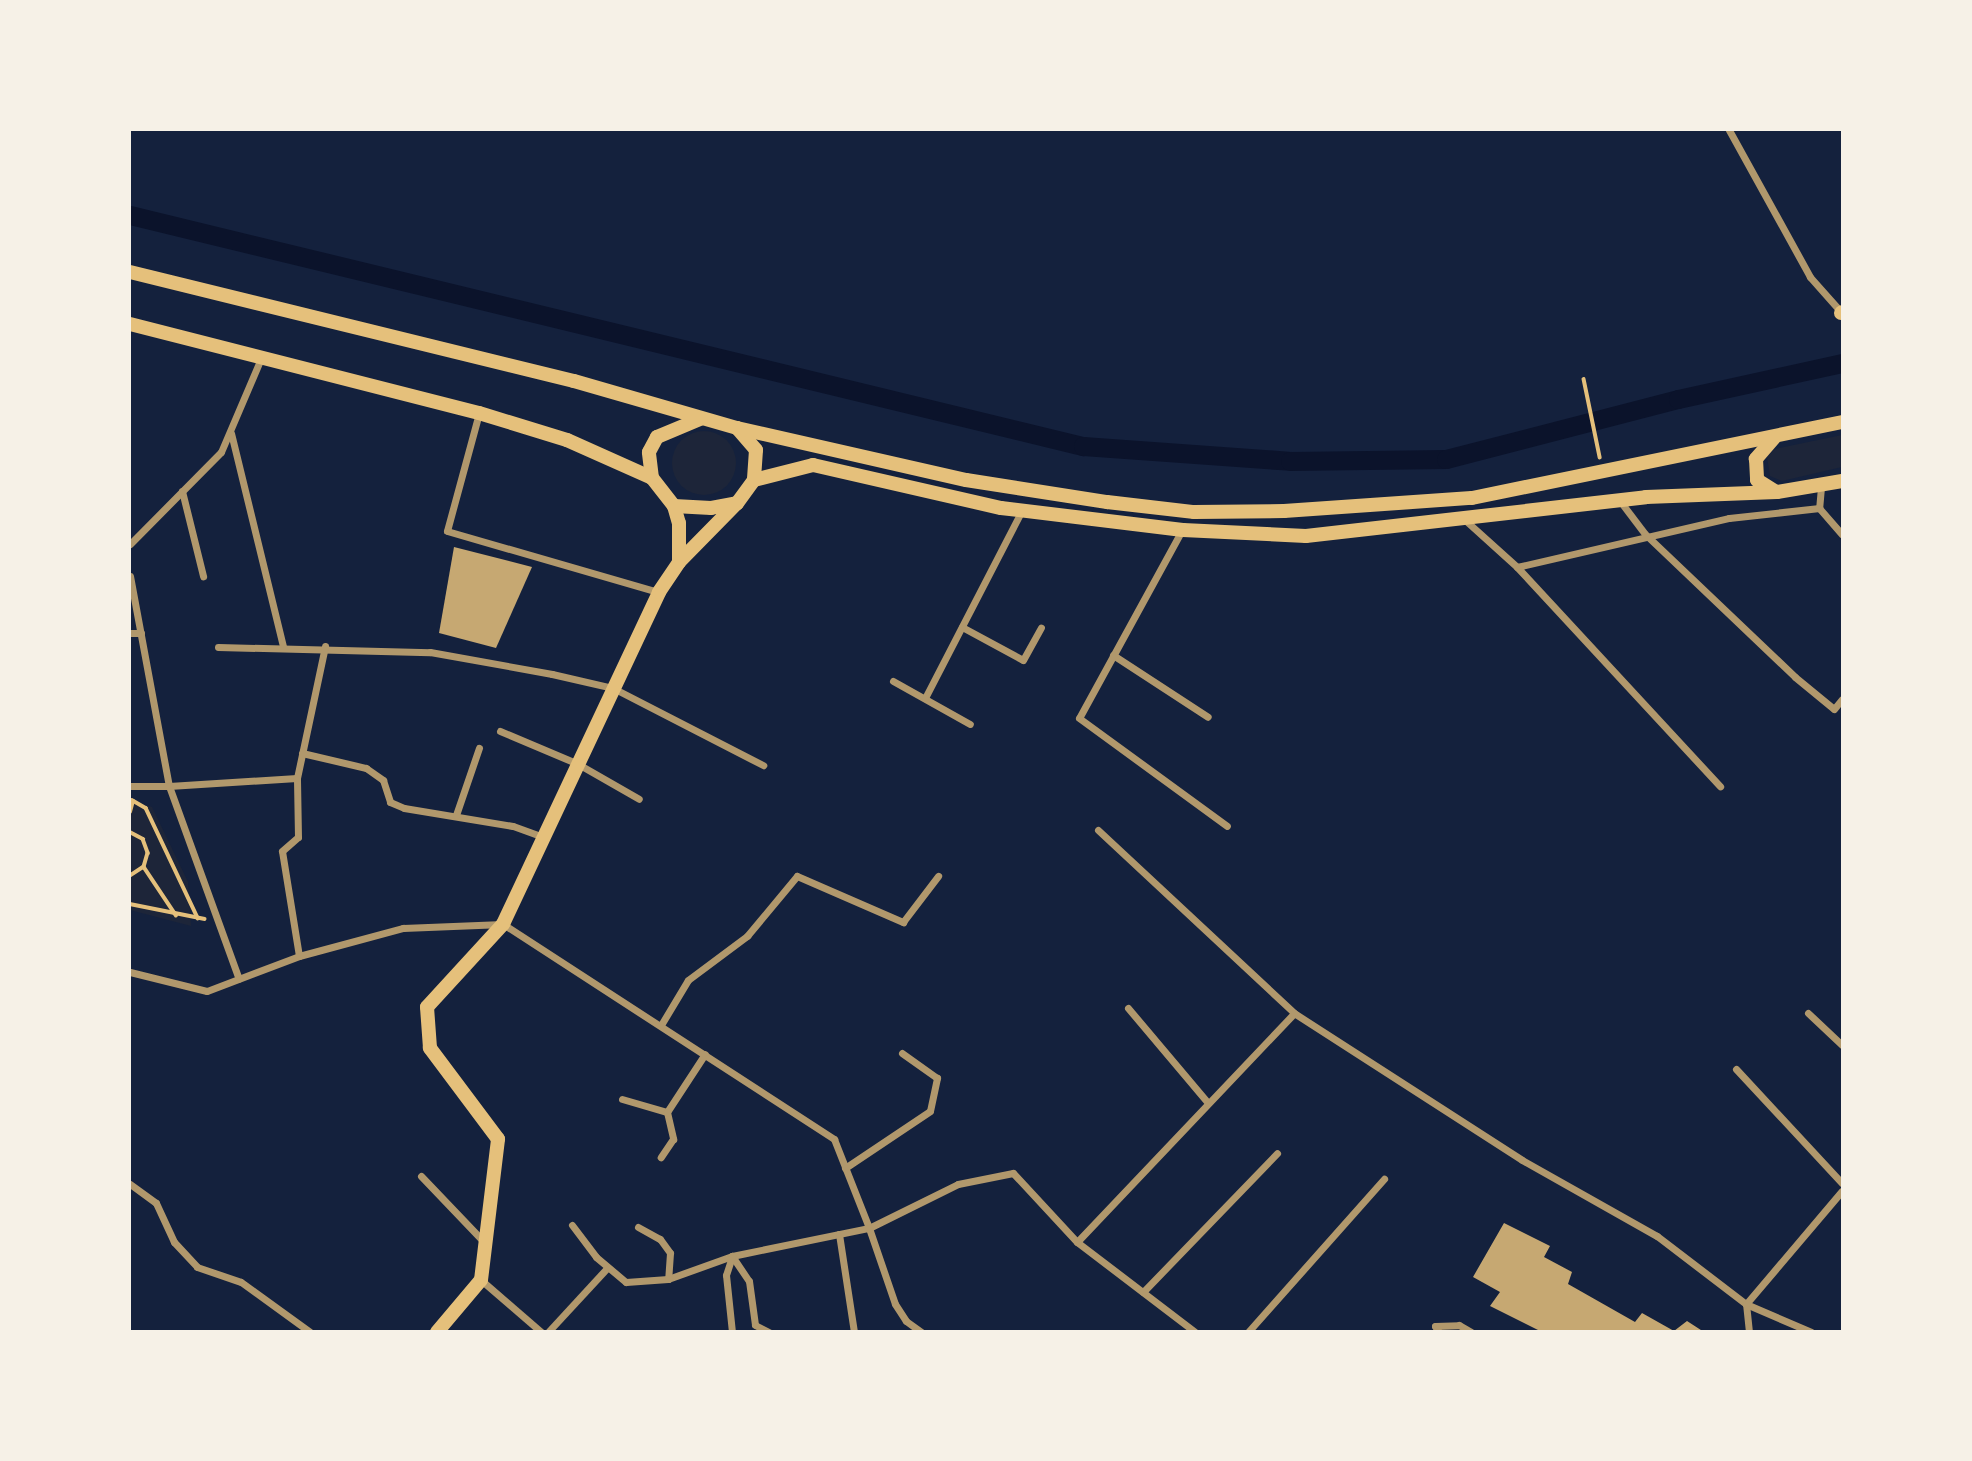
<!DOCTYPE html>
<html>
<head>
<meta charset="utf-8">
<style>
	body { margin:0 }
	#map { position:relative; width:1972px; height:1461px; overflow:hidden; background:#14213d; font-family:Arial,sans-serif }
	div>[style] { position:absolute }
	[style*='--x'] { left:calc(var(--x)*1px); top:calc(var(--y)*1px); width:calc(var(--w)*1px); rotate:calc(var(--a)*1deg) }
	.green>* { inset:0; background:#1d2539 }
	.round { border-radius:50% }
	.canal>* { height:19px; margin:-9.5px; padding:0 9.5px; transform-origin:9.5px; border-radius:9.5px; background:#0b132b }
	.building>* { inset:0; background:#c6a872 }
	.path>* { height:3.5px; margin:-1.75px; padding:0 1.75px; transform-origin:1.75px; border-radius:1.75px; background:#e5c07b }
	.minor>* { height:7px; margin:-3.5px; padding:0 3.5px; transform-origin:3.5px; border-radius:3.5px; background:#b1986c }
	.secondary>* { height:14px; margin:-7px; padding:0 7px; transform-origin:7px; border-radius:7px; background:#e5c07b }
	span { translate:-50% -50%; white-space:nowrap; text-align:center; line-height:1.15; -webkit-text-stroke:7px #f6f1e7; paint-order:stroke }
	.frame { position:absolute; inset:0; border:131px solid #f6f1e7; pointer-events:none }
</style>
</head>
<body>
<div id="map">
	<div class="green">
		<i class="round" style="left:672px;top:431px;width:64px;height:64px"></i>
		<i style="clip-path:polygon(1842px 435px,1842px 467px,1782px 481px,1770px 476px,1767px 457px,1775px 449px)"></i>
		<i style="clip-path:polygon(130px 800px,152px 807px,188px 882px,191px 926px,130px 910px)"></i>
	</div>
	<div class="canal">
		<i style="--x:130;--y:215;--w:981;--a:13.63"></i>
		<i style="--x:1083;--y:446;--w:208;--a:4.1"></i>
		<i style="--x:1290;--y:461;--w:156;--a:-0.7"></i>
		<i style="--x:1446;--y:459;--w:240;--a:-14.5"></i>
		<i style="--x:1678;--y:399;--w:168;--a:-12.4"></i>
	</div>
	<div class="building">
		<i style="clip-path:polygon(454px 547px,532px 567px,496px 648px,439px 633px)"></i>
		<i style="clip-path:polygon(1504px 1223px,1550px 1246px,1544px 1257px,1572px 1272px,1568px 1284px,1635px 1322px,1642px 1313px,1674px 1331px,1687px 1321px,1704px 1332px,1542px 1332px,1490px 1306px,1500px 1292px,1473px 1277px)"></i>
	</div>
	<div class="path">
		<i style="--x:1584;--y:379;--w:80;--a:78.4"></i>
		<i style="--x:132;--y:800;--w:16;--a:30"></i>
		<i style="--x:146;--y:808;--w:122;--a:64.7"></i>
		<i style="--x:130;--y:812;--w:11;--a:-75"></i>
		<i style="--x:130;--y:832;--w:15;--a:28"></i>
		<i style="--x:143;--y:839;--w:15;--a:70"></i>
		<i style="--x:148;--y:853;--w:15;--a:106"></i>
		<i style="--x:144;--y:867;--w:17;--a:147"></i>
		<i style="--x:144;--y:867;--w:58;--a:56.3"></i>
		<i style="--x:130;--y:904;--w:76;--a:11.3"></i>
	</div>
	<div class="minor">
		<i style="--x:1729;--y:130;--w:168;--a:61.1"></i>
		<i style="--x:1810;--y:277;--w:48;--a:48.4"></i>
		<i style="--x:479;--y:413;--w:122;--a:105.2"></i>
		<i style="--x:447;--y:531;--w:221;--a:16.1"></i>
		<i style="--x:231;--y:433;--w:219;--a:76.3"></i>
		<i style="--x:1821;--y:487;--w:21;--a:95"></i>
		<i style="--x:1819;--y:508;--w:35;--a:49"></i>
		<i style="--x:182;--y:491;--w:88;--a:76.1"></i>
		<i style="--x:1620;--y:501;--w:41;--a:52.9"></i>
		<i style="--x:1645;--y:534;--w:207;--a:43.6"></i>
		<i style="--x:1795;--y:677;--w:50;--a:39.4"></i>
		<i style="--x:1834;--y:709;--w:13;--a:-51"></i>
		<i style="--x:1465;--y:520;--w:70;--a:42.1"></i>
		<i style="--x:1517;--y:567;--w:299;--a:47.2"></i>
		<i style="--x:1182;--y:530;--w:214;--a:118.7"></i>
		<i style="--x:1079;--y:718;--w:183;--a:36.1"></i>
		<i style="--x:130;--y:544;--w:129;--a:-45.3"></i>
		<i style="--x:221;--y:452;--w:102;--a:-66.9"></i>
		<i style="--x:1517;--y:567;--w:218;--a:-13"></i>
		<i style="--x:1729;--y:518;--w:91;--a:-6.3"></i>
		<i style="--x:130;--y:576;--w:214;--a:79.5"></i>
		<i style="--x:169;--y:786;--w:128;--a:-3.6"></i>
		<i style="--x:962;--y:627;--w:69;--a:28.4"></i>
		<i style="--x:1023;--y:660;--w:37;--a:-61"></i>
		<i style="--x:130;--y:633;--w:11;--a:0"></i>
		<i style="--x:218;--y:647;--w:212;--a:1.4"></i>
		<i style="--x:430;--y:652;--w:124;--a:10.2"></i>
		<i style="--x:552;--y:674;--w:63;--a:12.9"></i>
		<i style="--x:613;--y:688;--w:169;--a:27.2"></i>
		<i style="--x:1113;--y:655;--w:113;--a:33.1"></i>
		<i style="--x:893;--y:681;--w:88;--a:29.2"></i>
		<i style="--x:925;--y:698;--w:212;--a:-62.7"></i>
		<i style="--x:500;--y:731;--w:85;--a:22.9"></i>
		<i style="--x:578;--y:764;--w:70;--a:29.8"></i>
		<i style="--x:302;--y:753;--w:66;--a:13.2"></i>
		<i style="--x:366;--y:768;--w:21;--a:35"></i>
		<i style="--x:383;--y:780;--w:23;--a:72"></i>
		<i style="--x:390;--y:802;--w:15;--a:23"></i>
		<i style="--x:404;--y:808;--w:110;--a:9.4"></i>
		<i style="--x:513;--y:826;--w:33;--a:20"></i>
		<i style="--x:130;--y:786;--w:39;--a:0"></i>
		<i style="--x:169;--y:786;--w:205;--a:70.1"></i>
		<i style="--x:456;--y:815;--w:71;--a:-71.1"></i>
		<i style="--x:1098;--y:830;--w:268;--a:43"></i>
		<i style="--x:1294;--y:1013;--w:271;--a:32.8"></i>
		<i style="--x:1522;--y:1160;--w:155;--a:29.4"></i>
		<i style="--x:1657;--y:1236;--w:112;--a:37.4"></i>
		<i style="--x:1746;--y:1304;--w:71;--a:23.3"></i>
		<i style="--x:299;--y:956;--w:106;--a:-99.2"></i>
		<i style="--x:282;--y:851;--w:21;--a:-41"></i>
		<i style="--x:298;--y:837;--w:59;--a:-91"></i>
		<i style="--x:297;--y:778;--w:135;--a:-78"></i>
		<i style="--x:130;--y:972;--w:79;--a:13.9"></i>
		<i style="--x:207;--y:991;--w:98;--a:-20.8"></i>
		<i style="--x:299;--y:956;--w:108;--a:-15.1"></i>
		<i style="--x:403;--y:928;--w:100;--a:-2.3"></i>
		<i style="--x:503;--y:924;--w:395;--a:33"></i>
		<i style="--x:834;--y:1139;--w:96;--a:68.5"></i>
		<i style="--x:869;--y:1228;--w:99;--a:-26.3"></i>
		<i style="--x:958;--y:1184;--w:56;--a:-11.3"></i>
		<i style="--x:1013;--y:1173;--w:94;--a:47.2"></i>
		<i style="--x:1077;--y:1242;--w:148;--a:37.3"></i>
		<i style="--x:1128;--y:1008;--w:124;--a:49.9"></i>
		<i style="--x:1808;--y:1013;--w:47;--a:43.3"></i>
		<i style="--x:661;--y:1025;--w:52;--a:-59"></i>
		<i style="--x:688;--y:980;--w:74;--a:-36.7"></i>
		<i style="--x:747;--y:936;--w:78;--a:-50.2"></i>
		<i style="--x:797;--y:876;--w:116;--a:23.5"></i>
		<i style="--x:903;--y:922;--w:58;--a:-52.7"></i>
		<i style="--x:1736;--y:1069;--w:156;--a:47.1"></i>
		<i style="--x:622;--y:1099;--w:47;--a:16.1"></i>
		<i style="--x:667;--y:1112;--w:28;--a:77"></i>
		<i style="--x:673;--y:1139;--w:22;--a:124"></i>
		<i style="--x:667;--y:1112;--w:69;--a:-56.8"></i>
		<i style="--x:845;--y:1168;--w:102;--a:-33.8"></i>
		<i style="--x:930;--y:1111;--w:34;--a:-78"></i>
		<i style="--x:937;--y:1078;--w:43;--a:-144.5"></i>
		<i style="--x:421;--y:1176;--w:94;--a:46.3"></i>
		<i style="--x:130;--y:1184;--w:32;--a:36"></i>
		<i style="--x:156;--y:1203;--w:43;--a:65.2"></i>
		<i style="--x:174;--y:1242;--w:34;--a:47"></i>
		<i style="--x:197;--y:1267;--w:46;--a:18.8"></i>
		<i style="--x:241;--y:1282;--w:85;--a:35.9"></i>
		<i style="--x:572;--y:1225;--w:40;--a:53"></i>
		<i style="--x:596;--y:1257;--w:39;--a:40"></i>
		<i style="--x:626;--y:1282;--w:42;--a:-4.1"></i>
		<i style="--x:668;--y:1279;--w:68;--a:-19.8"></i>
		<i style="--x:732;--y:1256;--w:140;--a:-11.6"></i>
		<i style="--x:869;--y:1228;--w:80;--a:71.1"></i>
		<i style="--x:895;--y:1304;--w:20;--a:57"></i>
		<i style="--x:906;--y:1321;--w:19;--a:36"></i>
		<i style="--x:638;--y:1227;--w:25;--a:29"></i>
		<i style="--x:660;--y:1239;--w:17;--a:54"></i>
		<i style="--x:670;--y:1253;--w:26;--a:94"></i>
		<i style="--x:839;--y:1234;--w:99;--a:81.3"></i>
		<i style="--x:1077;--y:1242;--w:315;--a:-46.5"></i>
		<i style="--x:732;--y:1256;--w:30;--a:56"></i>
		<i style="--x:749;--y:1281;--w:44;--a:82.2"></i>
		<i style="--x:755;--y:1325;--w:16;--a:27"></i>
		<i style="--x:481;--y:1280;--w:79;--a:40.9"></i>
		<i style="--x:1143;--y:1292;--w:193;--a:-46"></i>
		<i style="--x:548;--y:1332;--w:88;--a:-47.3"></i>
		<i style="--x:732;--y:1332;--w:57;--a:-96"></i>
		<i style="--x:726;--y:1275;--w:20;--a:-72"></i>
		<i style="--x:1248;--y:1332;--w:205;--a:-48.4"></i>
		<i style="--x:1439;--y:1332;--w:7;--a:-124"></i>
		<i style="--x:1435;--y:1326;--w:24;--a:-2"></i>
		<i style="--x:1459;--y:1325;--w:14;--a:30"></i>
		<i style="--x:1749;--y:1332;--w:28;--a:-96"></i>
		<i style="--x:1746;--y:1304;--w:148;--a:-49.7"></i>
	</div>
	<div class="secondary">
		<i style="--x:130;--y:272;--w:457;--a:13.8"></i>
		<i style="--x:574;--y:381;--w:170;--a:16.1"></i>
		<i style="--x:737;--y:428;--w:29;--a:49"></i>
		<i style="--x:756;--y:450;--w:30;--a:94"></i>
		<i style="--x:754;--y:480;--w:29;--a:126"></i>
		<i style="--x:737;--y:503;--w:26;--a:169"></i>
		<i style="--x:711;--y:508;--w:37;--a:-177"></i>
		<i style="--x:674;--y:506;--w:36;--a:-128"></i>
		<i style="--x:652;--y:478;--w:26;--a:-97"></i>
		<i style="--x:649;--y:452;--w:17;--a:-62"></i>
		<i style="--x:657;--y:437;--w:47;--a:-22.7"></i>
		<i style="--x:1841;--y:313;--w:1;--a:-45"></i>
		<i style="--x:130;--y:324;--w:360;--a:14.3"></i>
		<i style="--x:479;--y:413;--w:92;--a:17.1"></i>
		<i style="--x:567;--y:440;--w:93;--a:24.1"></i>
		<i style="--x:737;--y:428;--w:235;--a:12.8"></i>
		<i style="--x:966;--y:480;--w:143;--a:8.9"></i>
		<i style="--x:1107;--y:502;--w:88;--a:6.6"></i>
		<i style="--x:1194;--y:512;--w:90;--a:-0.6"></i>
		<i style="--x:1284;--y:511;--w:188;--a:-4"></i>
		<i style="--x:1472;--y:498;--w:378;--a:-11.6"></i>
		<i style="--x:1774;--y:438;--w:28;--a:131"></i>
		<i style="--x:1756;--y:459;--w:21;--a:87"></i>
		<i style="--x:1757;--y:480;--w:22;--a:32"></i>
		<i style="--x:754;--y:480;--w:61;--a:-14.3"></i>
		<i style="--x:813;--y:465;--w:193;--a:12.9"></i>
		<i style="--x:1001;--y:508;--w:183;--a:6.9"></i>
		<i style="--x:1183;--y:530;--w:123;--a:2.8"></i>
		<i style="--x:1306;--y:536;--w:342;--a:-6.5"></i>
		<i style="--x:1646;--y:497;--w:131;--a:-2.2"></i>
		<i style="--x:1777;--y:492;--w:66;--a:-9.6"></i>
		<i style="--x:674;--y:506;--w:18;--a:74"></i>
		<i style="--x:679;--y:523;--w:39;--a:90"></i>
		<i style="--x:437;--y:1332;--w:68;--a:-49.8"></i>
		<i style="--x:481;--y:1280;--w:142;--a:-83.1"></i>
		<i style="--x:498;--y:1139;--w:114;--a:-126.8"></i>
		<i style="--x:430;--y:1048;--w:41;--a:-94.2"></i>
		<i style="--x:427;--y:1007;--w:113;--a:-47.5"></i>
		<i style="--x:503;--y:924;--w:367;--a:-64.8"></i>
		<i style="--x:659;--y:592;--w:36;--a:-56"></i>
		<i style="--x:679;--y:562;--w:83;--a:-45.5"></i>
	</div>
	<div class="frame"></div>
</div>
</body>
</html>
